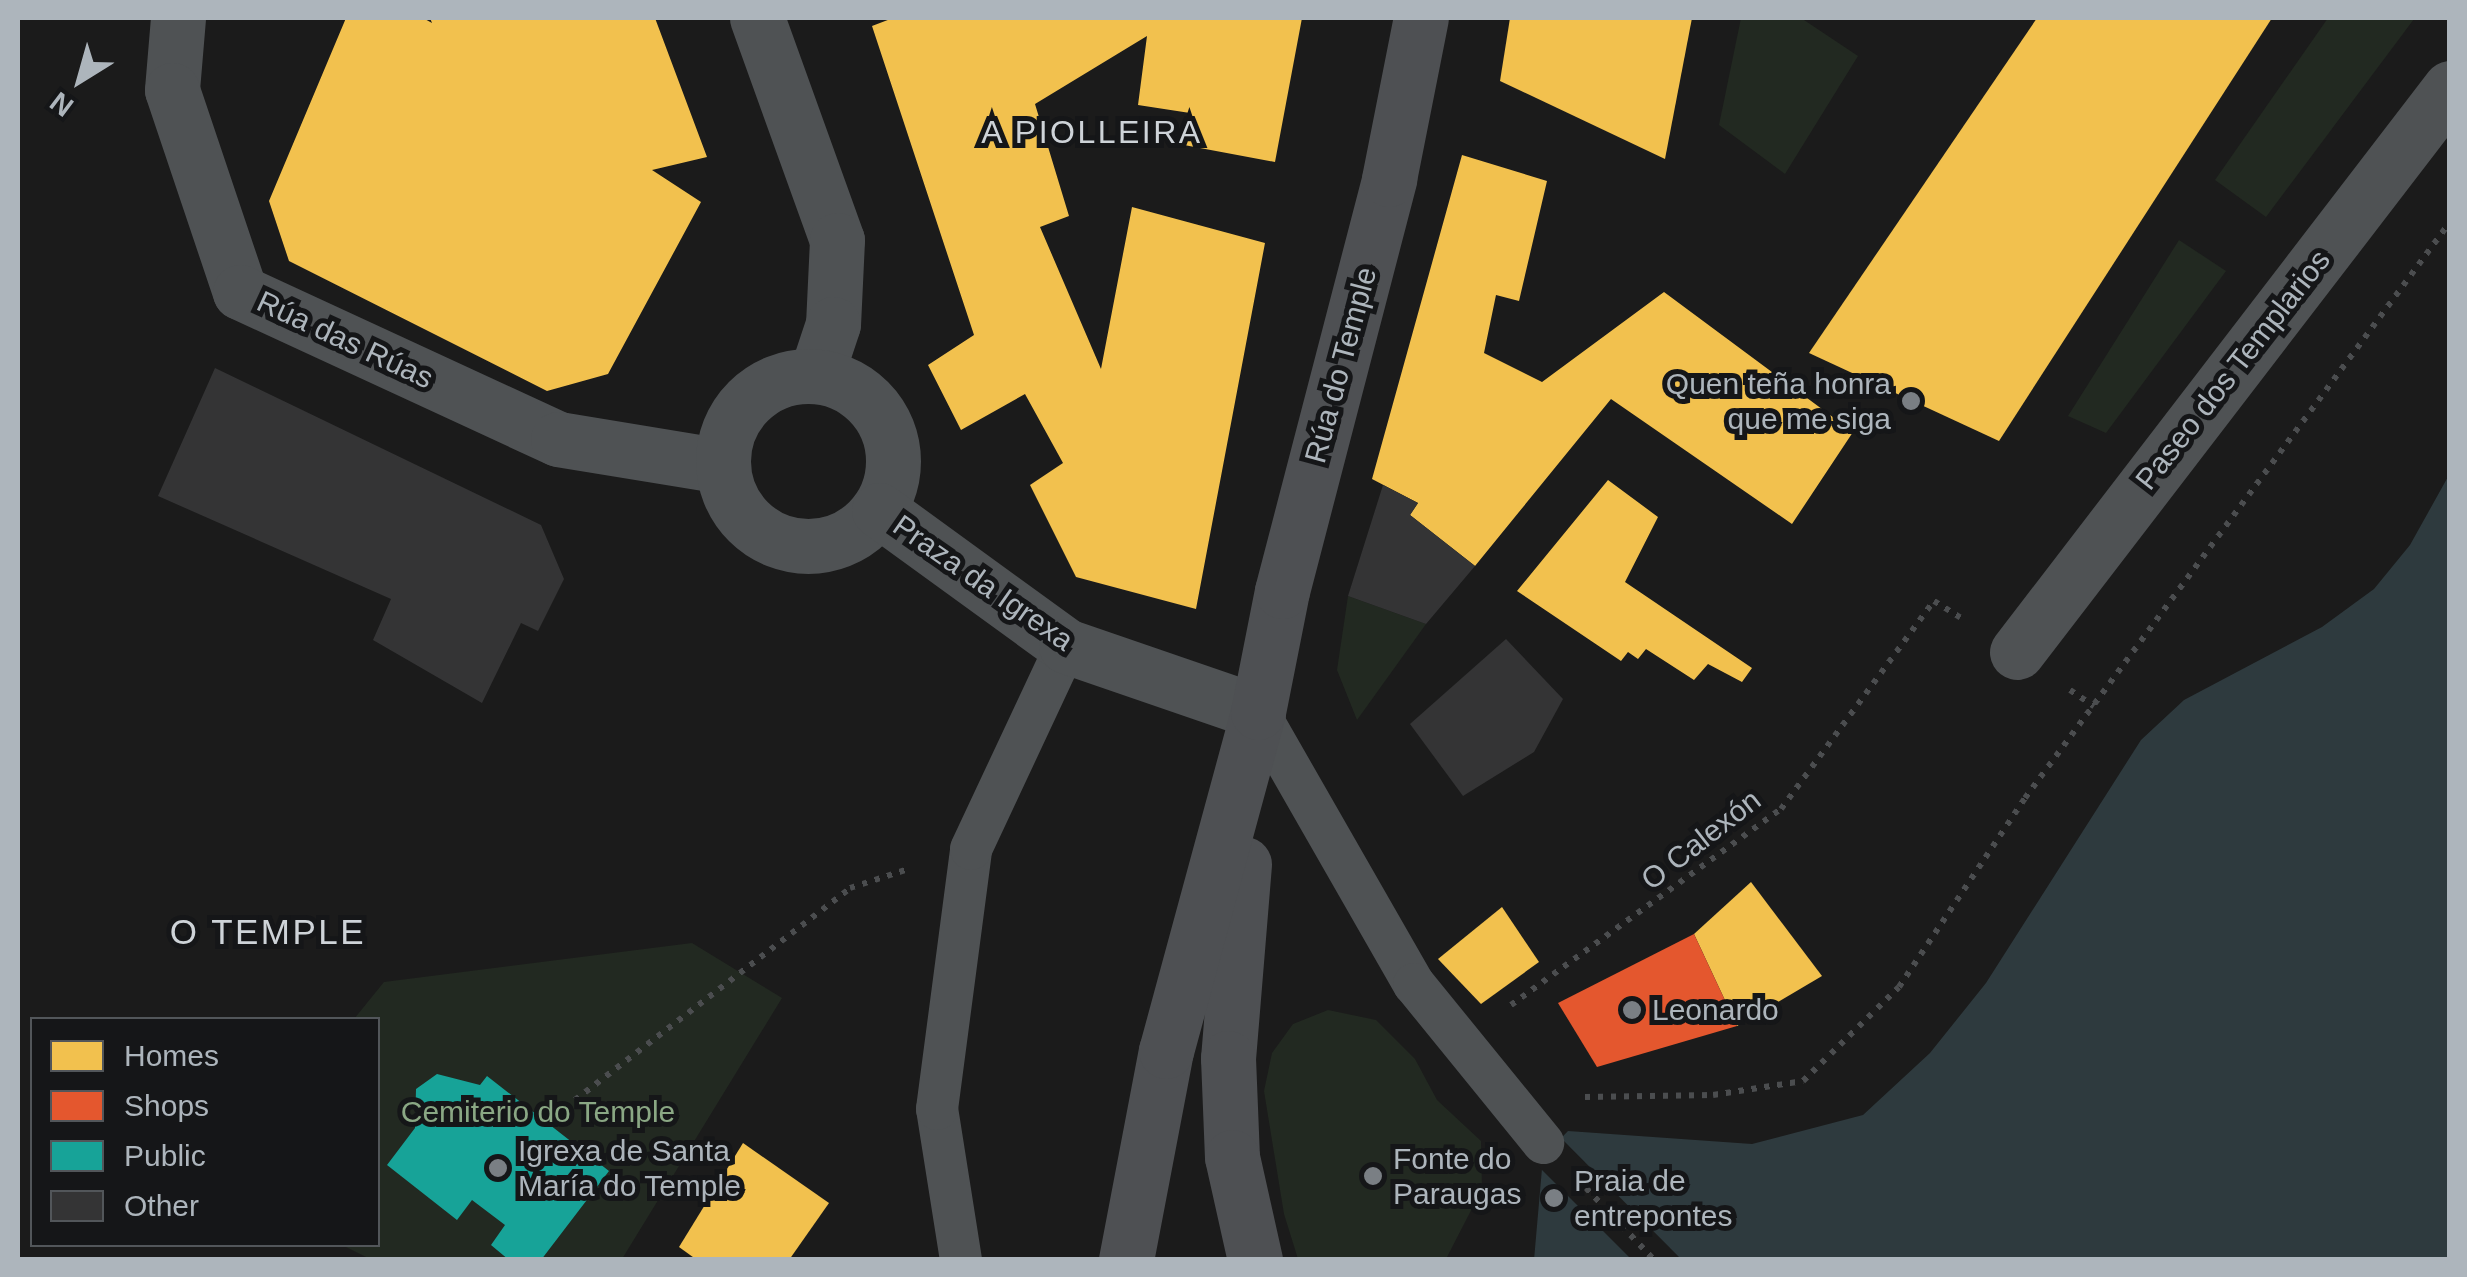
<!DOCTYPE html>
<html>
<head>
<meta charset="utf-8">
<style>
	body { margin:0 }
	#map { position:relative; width:2467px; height:1277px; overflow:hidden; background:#1b1b1b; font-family:Arial,sans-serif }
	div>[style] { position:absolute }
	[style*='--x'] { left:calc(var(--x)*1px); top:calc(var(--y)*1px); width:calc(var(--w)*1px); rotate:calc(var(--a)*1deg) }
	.green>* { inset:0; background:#222921 }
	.water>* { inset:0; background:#2e3a3e }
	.pier>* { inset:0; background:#1b1b1b }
	.homes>* { inset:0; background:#f2c14e }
	.shops>* { inset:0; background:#e4572e }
	.public>* { inset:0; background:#17a398 }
	.building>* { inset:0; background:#343435 }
	.path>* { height:6px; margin-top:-3px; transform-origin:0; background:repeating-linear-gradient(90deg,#4b4d4f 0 5px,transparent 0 13px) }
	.service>* { height:42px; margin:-21px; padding:0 21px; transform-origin:21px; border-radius:21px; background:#4f5254 }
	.minor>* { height:55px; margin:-27.5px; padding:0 27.5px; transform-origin:27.5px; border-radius:27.5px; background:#4f5254 }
	.minor>.ring { margin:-27.5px; padding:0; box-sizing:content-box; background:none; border:55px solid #4f5254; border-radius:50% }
	.secondary>* { height:55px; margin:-27.5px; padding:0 27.5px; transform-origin:27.5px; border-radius:27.5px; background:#4e5053 }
	.dots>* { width:28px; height:28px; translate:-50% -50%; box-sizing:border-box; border:5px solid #151618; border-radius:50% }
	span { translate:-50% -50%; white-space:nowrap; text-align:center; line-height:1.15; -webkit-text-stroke:10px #151618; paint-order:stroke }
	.street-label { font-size:30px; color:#adb5bc }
	.poi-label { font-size:30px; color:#adb5bc }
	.right { translate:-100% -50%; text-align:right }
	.left { translate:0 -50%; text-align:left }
	.park-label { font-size:30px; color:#8aa784 }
	.neighbourhood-label { font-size:32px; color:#ced3d8; letter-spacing:2.5px }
	.quarter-label { font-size:35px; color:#ced3d8; letter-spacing:2.5px }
	.frame { position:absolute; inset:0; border:20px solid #adb5bc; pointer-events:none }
	.legend { position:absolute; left:30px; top:1017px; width:350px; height:230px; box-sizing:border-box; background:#151618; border:2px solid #52565a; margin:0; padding:12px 18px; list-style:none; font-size:30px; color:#adb5bc }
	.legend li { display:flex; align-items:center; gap:20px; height:50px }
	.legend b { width:50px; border:2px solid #52565a }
	.north { position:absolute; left:30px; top:30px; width:100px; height:100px; -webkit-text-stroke:8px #151618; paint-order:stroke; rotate:217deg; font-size:28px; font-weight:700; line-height:40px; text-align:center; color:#adb5bc }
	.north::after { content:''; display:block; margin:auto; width:35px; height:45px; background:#adb5bc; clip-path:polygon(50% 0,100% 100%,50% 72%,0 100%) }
</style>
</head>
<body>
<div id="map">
	<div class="green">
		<i style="clip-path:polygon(1741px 18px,1801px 18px,1858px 56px,1785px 174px,1719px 125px)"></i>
		<i style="clip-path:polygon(2328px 18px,2414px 19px,2266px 217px,2215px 180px)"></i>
		<i style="clip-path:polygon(2179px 240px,2226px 271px,2106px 433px,2068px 416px)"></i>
		<i style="clip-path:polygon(1348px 596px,1426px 624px,1357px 720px,1337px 670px)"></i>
		<i style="clip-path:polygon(692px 943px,782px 998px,622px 1259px,370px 1259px,342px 1245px,378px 1244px,378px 1020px,354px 1019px,384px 982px)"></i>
		<i style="clip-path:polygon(1328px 1010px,1376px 1020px,1415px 1059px,1437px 1100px,1481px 1141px,1482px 1189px,1446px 1259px,1298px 1259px,1284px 1214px,1264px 1091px,1272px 1053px,1293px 1024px)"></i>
	</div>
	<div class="water">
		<i style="clip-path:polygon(2449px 475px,2449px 1259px,1534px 1260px,1543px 1157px,1568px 1131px,1752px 1144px,1863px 1115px,1930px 1053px,1986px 983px,2141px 740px,2184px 700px,2322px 627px,2374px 589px,2410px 545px)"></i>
	</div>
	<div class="pier">
		<i style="clip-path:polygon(1558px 1135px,1681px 1259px,1631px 1259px,1537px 1165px)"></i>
	</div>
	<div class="homes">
		<i style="clip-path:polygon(346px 18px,423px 18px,432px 23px,430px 18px,655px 18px,707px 157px,652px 170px,701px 202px,608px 374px,547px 391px,289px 261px,269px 201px)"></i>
		<i style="clip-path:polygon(893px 18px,1302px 18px,1275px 162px,1184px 145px,1190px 113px,1138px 105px,1147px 36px,1035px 104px,1069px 216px,1040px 227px,1101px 369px,1132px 207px,1265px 243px,1196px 609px,1076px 577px,1030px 485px,1063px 463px,1025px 394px,961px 430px,928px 365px,974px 335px,872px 26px)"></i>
		<i style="clip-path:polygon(1510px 18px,1692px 18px,1665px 159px,1500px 81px)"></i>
		<i style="clip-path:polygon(2037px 18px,2272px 18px,1999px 441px,1809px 353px)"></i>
		<i style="clip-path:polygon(1462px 155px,1547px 181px,1519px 301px,1496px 295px,1484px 353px,1542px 382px,1664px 292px,1853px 432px,1792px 524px,1611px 399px,1475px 566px,1410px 515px,1418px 503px,1372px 479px)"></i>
		<i style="clip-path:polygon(1608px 480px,1658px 517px,1625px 582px,1752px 668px,1742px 682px,1708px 664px,1694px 680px,1646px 649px,1638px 659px,1628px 652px,1621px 661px,1517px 591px)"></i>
		<i style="clip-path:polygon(1751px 882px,1822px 976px,1737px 1026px,1694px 934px)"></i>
		<i style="clip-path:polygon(1502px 907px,1539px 962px,1481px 1004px,1438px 959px)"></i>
		<i style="clip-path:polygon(743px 1143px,829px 1203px,789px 1260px,697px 1260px,679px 1247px)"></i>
	</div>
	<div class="shops">
		<i style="clip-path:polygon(1694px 934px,1737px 1026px,1597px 1067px,1558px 1003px)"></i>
	</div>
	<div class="public">
		<i style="clip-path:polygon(437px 1074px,480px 1085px,487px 1076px,609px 1171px,541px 1260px,509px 1260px,491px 1245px,505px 1225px,472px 1200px,457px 1220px,387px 1165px,415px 1128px,416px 1089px)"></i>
	</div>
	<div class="building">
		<i style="clip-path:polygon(215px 368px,541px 525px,564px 579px,538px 631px,521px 623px,482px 703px,373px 640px,391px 599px,158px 496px)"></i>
		<i style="clip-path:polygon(1383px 485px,1418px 503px,1410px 515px,1475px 566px,1426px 624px,1348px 596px)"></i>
		<i style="clip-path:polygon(1506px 639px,1563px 699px,1534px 752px,1463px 796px,1410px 724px)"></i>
	</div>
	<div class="path">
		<i style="--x:2070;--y:690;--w:29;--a:34"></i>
		<i style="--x:1511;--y:1005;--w:334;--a:-36"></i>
		<i style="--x:1781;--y:809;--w:258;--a:-53.7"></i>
		<i style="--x:1934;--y:601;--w:31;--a:32"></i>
		<i style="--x:1585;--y:1097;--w:128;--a:-0.9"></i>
		<i style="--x:1713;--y:1095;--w:91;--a:-8.8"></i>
		<i style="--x:1803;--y:1081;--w:134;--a:-44.4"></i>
		<i style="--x:1899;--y:987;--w:227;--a:-56.3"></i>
		<i style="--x:2025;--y:798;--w:716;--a:-53.58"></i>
		<i style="--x:575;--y:1100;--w:347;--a:-37.6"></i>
		<i style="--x:850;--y:888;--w:61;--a:-18.1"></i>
		<i style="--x:1586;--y:1188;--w:99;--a:46.6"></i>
	</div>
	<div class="service">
		<i style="--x:1258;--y:712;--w:314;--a:60.2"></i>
		<i style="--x:1414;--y:984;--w:205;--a:50.9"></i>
		<i style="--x:961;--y:1260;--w:153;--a:-99"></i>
		<i style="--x:937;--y:1109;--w:262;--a:-82.5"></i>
		<i style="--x:971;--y:849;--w:224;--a:-64.9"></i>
	</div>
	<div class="minor">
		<i style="--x:178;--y:18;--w:72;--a:94.8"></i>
		<i style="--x:172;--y:90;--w:213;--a:71.4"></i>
		<i style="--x:240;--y:292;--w:350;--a:24.8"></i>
		<i style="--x:558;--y:439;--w:166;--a:9.3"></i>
		<i style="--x:757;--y:18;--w:236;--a:70.2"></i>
		<i style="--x:837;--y:240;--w:84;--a:92.7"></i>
		<i style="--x:833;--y:324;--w:54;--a:108.4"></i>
		<i class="ring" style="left:723px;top:376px;width:115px;height:115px"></i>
		<i style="--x:879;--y:510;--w:231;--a:36"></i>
		<i style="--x:1066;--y:646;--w:203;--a:19"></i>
		<i style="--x:2017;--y:652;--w:711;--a:-52.49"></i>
	</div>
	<div class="secondary">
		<i style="--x:1244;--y:864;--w:195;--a:94.7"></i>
		<i style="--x:1228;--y:1058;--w:99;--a:87.7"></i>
		<i style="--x:1232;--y:1157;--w:106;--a:77.4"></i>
		<i style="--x:1126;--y:1260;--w:213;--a:-79.2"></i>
		<i style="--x:1166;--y:1051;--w:351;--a:-74.8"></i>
		<i style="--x:1258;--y:712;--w:123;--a:-78.8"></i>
		<i style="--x:1282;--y:591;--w:426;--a:-75.4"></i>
		<i style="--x:1389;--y:179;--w:164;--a:-78.8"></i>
	</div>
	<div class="dots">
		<i style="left:1911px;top:401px;background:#7a7f84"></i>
		<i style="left:1632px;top:1010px;background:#7a7f84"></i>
		<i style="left:498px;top:1168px;background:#7a7f84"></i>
		<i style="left:1373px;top:1176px;background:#7a7f84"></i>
		<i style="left:1554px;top:1198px;background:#7a7f84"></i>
	</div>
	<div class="street-label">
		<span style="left:345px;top:340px;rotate:25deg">Rúa das Rúas</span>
		<span style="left:1341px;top:365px;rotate:-75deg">Rúa do Temple</span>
		<span style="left:2233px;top:370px;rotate:-52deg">Paseo dos Templarios</span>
		<span style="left:983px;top:583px;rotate:35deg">Praza da Igrexa</span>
		<span style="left:1701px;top:840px;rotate:-38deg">O Calexón</span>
	</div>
	<div class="poi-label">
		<span class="right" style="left:1891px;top:401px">Quen teña honra<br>que me siga</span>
		<span class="left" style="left:1652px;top:1010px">Leonardo</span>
		<span class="left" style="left:518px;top:1168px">Igrexa de Santa<br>María do Temple</span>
		<span class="left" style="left:1393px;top:1176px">Fonte do<br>Paraugas</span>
		<span class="left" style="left:1574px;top:1198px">Praia de<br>entrepontes</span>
	</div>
	<div class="park-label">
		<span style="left:538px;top:1112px">Cemiterio do Temple</span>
	</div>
	<div class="neighbourhood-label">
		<span style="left:1092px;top:132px">A PIOLLEIRA</span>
	</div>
	<div class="quarter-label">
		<span style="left:268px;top:932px">O TEMPLE</span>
	</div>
	<div class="frame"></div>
	<ul class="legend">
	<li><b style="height:28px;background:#f2c14e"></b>Homes</li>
	<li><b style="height:28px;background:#e4572e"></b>Shops</li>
	<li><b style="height:28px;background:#17a398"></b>Public</li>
	<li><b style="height:28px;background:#343435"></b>Other</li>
	</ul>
	<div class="north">N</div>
</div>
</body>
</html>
